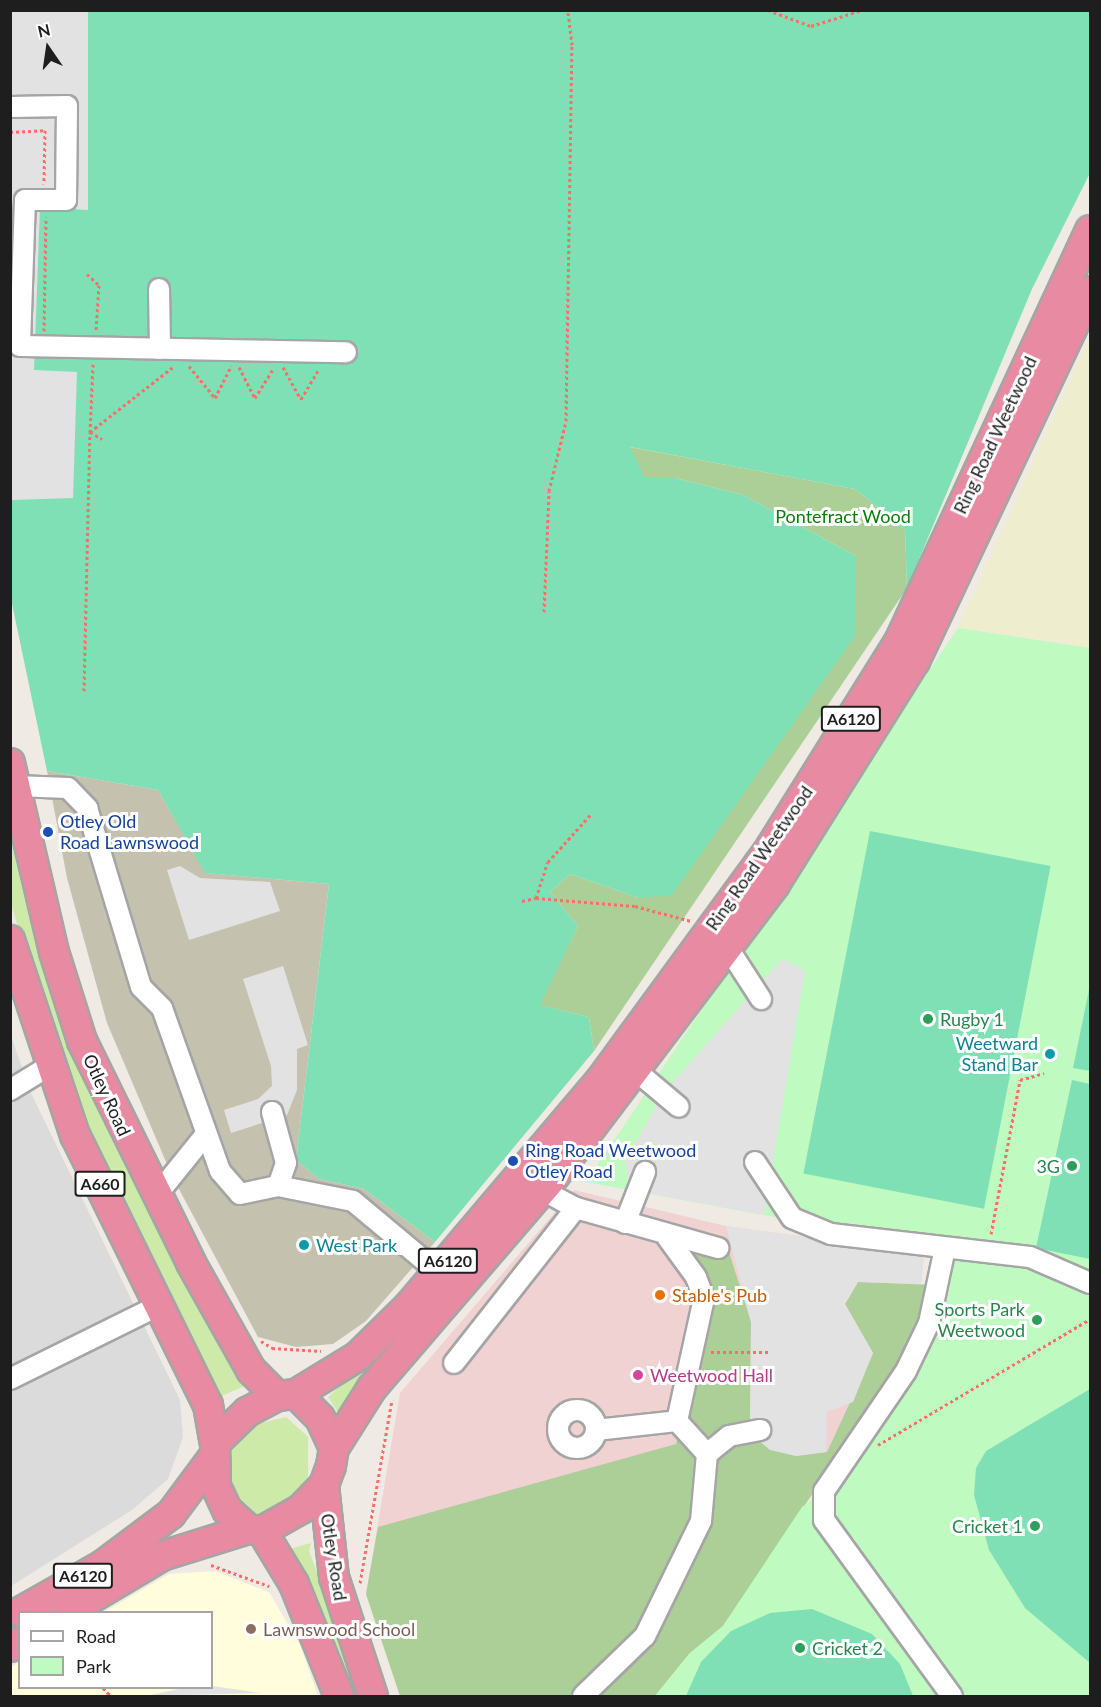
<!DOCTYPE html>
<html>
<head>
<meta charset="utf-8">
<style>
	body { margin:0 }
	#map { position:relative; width:1101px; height:1707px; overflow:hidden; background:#efeae3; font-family:Lato,sans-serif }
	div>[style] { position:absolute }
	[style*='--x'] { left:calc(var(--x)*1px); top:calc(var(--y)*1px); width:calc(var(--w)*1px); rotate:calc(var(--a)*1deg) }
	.residential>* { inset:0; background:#dcdbdb }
	.commercial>* { inset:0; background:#f0d2d3 }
	.education>* { inset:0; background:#fffddc }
	.construction>* { inset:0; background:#c4c2af }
	.farmland>* { inset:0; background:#eeeece }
	.grass>* { inset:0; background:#cdeaa8 }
	.forest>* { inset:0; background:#abcf97 }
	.park>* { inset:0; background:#bffac0 }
	.pitch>* { inset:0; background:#80e0b5; transform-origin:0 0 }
	.parking>* { inset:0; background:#e2e2e2 }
	.path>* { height:3px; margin-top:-1.5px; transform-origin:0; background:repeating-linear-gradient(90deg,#fc6d67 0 3px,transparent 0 6px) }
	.roads { filter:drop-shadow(2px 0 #a5a5a5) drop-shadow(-2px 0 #a5a5a5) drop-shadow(0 2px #a5a5a5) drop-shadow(0 -2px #a5a5a5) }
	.minor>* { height:20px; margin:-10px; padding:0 10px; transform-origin:10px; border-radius:10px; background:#fff }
	.minor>.ring { margin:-10px; padding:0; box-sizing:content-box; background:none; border:20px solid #fff; border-radius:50% }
	.highway>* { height:28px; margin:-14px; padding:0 14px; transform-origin:14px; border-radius:14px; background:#e88aa1 }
	.dots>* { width:16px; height:16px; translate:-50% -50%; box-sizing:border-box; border:3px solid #fff; border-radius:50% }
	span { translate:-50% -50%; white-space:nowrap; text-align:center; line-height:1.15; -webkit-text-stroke:6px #fff; paint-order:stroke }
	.shield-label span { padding:2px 4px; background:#fff; border:2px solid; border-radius:4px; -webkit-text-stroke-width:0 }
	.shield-label { font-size:16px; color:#1e1e1e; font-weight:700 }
	.street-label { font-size:18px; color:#1e1e1e }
	.park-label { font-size:18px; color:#0a7e0c }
	.transit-label { font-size:18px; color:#164399 }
	.left { translate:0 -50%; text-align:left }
	.leisure-label { font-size:18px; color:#27864d }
	.right { translate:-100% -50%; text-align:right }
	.culture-label { font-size:18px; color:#0d838f }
	.food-label { font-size:18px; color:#c56008 }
	.hotel-label { font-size:18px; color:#b23c85 }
	.education-label { font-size:18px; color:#785e54 }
	.frame { position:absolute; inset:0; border:12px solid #1e1e1e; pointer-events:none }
	.legend { position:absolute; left:18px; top:1611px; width:195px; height:78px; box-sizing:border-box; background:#fff; border:2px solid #a5a5a5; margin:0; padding:8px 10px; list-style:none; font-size:18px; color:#1e1e1e }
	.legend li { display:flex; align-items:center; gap:12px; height:30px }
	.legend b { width:30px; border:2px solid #a5a5a5 }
	.north { position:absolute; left:18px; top:18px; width:60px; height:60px; -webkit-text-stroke:4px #fff; paint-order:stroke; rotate:347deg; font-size:16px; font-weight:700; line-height:24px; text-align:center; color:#1e1e1e }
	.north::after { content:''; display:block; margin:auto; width:21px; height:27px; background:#1e1e1e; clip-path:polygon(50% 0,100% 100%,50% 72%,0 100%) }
</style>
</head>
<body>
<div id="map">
	<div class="residential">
		<i style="clip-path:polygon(10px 1033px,30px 1091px,180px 1400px,183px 1437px,168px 1479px,132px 1510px,11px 1586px)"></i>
	</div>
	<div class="commercial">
		<i style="clip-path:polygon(574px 1190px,726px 1226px,924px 1254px,921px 1284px,933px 1285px,837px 1459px,655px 1696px,400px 1696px,366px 1594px,400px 1393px)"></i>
	</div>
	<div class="education">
		<i style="clip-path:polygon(215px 1571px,269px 1592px,300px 1645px,318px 1696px,11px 1696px,10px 1668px,19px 1662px,20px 1688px,212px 1688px,212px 1612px,104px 1612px,169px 1574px)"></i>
	</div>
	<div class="construction">
		<i style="clip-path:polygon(47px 771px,158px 790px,206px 873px,329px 884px,296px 1160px,319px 1179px,364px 1189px,435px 1242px,366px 1321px,333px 1344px,296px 1347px,258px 1337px,172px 1176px,107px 1023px,67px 878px)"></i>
	</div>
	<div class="farmland">
		<i style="clip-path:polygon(1090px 336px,1090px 652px,1064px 643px,958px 628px)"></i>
	</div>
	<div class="grass">
		<i style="clip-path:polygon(10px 827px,103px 1119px,249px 1384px,217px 1398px,70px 1100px,11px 904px)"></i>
		<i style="clip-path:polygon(377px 1353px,384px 1360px,341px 1417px,328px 1397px)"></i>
		<i style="clip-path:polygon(286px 1417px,308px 1437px,308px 1477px,296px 1498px,274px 1515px,257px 1515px,230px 1492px,226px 1463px,237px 1438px,253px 1425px)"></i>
		<i style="clip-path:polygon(311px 1543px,309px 1551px,364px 1696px,350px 1696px,286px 1550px)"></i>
	</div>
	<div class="forest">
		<i style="clip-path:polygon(629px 447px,855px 489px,905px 529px,907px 588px,594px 1051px,589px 1017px,539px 1005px,578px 926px,550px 892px,570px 874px,639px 898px,856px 556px,743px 495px,675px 478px,645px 479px)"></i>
		<i style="clip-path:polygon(729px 1252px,751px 1322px,750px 1433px,796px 1456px,827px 1452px,873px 1353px,845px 1304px,858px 1282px,933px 1285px,897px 1369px,723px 1626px,689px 1654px,655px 1696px,400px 1696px,366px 1594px,378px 1527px,676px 1444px,709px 1316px,689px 1254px)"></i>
	</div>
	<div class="park">
		<i style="clip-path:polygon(958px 628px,1090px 648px,1090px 1696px,655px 1696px,690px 1653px,723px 1626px,802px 1507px,824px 1491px,906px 1371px,945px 1249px,586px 1182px)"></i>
	</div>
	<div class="pitch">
		<i style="clip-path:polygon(10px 11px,1090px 11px,1090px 173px,1032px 289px,907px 588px,905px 529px,855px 489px,630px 447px,645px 478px,675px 478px,743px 495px,856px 556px,855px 636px,672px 895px,639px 898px,570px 874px,550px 892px,578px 926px,540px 1005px,589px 1017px,594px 1051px,435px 1242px,364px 1189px,319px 1179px,296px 1160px,329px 884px,205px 873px,158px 790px,47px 771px,10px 594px)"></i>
		<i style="left:870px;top:831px;width:184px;height:349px;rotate:11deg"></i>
		<i style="clip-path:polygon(1090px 985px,1090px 1071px,1073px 1068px)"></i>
		<i style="clip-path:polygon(1072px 1080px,1090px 1084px,1090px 1259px,1036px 1248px)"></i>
		<i style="clip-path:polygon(1090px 1389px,1090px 1663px,1025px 1608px,989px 1550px,974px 1495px,976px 1468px,986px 1451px)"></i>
		<i style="clip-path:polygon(812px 1609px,872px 1634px,900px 1664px,913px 1696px,686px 1696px,701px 1662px,731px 1631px,770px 1613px)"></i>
	</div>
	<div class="parking">
		<i style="clip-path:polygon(10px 11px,88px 11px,88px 210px,40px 207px,34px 370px,77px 372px,73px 498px,11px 500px)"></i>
		<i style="clip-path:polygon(180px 866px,200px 878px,270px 882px,280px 911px,189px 940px,167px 870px)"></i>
		<i style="clip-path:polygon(782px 959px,805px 970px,764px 1215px,630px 1190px,625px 1161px,665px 1091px)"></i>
		<i style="clip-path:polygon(283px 966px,308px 1045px,297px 1049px,297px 1090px,287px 1115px,231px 1133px,224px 1110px,258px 1099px,272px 1086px,271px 1066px,243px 979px)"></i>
		<i style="clip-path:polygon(726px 1226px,924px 1254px,921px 1284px,858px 1282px,845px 1304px,873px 1353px,853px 1402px,827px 1412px,826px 1452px,796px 1456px,770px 1450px,750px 1433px,751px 1322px)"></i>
		<i style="clip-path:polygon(212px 1686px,262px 1693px,146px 1696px,179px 1689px)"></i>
	</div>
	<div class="path">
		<i style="--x:768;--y:10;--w:46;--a:20.4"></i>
		<i style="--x:811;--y:26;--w:53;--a:-17.4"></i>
		<i style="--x:10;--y:132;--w:35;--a:-3"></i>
		<i style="--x:45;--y:130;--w:54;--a:91.1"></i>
		<i style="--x:87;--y:274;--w:16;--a:43"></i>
		<i style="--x:99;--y:285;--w:45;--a:93.8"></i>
		<i style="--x:44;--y:331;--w:114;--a:-89"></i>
		<i style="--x:93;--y:364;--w:68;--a:92.5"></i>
		<i style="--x:90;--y:432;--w:14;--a:30"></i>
		<i style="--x:189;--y:366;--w:41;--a:50.9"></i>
		<i style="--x:215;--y:398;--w:36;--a:-63"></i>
		<i style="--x:239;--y:367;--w:35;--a:63"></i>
		<i style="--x:255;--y:398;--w:34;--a:-58"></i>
		<i style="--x:283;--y:367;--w:37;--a:61"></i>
		<i style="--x:301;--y:399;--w:35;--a:-59"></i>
		<i style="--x:544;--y:612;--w:121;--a:-87.6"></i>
		<i style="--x:549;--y:491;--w:72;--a:-76.3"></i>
		<i style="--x:566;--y:421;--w:376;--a:-89.1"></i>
		<i style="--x:572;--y:45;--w:35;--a:-97"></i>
		<i style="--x:84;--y:691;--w:259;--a:-88.7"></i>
		<i style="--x:90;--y:432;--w:105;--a:-38.1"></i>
		<i style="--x:536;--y:898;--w:38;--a:-72"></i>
		<i style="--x:548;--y:862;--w:66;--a:-48.1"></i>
		<i style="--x:522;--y:901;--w:14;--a:-12"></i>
		<i style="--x:536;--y:898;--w:99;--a:4.6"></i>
		<i style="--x:635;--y:906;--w:58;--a:15"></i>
		<i style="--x:991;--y:1234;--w:157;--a:-79.3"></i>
		<i style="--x:1020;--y:1080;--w:25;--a:-16"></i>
		<i style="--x:261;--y:1341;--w:13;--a:32"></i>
		<i style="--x:272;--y:1348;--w:49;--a:3.5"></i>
		<i style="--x:711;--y:1352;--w:59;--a:0"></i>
		<i style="--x:878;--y:1445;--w:247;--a:-30.7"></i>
		<i style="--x:211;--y:1565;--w:62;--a:19.9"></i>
		<i style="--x:360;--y:1583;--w:186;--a:-80.1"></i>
		<i style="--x:103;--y:1688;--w:11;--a:45"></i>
	</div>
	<div class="roads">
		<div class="minor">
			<i style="--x:10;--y:107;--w:57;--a:-1"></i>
			<i style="--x:67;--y:106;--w:94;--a:90.6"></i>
			<i style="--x:66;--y:200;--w:41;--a:180"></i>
			<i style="--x:25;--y:200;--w:146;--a:92"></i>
			<i style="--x:20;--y:346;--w:326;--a:1.1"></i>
			<i style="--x:159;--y:289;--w:60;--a:89"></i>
			<i style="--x:16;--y:786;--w:52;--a:2.2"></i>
			<i style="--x:68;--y:788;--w:28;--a:46"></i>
			<i style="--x:87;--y:808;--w:187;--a:73.2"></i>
			<i style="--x:141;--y:987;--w:30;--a:45"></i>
			<i style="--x:162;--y:1008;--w:173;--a:70.4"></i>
			<i style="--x:220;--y:1171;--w:30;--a:49"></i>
			<i style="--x:240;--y:1194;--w:39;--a:-12"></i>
			<i style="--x:278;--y:1186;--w:76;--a:11.3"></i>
			<i style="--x:353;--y:1201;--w:111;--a:39.9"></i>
			<i style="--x:728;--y:948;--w:61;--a:57.1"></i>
			<i style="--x:635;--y:1070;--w:57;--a:40.1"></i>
			<i style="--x:10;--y:1090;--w:46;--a:-31.6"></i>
			<i style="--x:272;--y:1112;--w:53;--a:74.6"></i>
			<i style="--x:286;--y:1163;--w:24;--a:109"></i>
			<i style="--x:755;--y:1162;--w:67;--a:56.5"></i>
			<i style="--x:792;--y:1218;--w:42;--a:22.3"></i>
			<i style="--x:831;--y:1234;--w:200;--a:6.6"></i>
			<i style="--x:1030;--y:1257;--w:65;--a:23.4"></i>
			<i style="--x:542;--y:1190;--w:38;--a:28"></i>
			<i style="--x:576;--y:1208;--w:148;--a:15.7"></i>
			<i style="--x:156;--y:1196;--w:80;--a:-51.1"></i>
			<i style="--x:625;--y:1223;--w:55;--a:-68.6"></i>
			<i style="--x:945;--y:1248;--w:77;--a:102"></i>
			<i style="--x:929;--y:1323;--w:53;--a:115.6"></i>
			<i style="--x:906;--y:1371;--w:145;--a:124.3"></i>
			<i style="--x:824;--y:1491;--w:29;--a:90"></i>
			<i style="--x:824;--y:1520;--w:218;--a:54"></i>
			<i style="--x:454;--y:1363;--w:197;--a:-51.8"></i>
			<i style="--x:10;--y:1379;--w:167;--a:-26.3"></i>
			<i class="ring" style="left:558px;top:1410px;width:18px;height:18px"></i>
			<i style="--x:596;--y:1430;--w:81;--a:-6.3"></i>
			<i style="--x:707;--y:1454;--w:28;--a:-39"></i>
			<i style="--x:729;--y:1436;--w:32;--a:-11"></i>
			<i style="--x:583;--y:1696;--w:86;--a:-44.1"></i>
			<i style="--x:645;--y:1636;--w:128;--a:-64"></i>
			<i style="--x:701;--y:1521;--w:67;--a:-84.9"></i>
			<i style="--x:707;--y:1454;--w:45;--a:-132.3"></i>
			<i style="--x:677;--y:1421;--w:126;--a:-77.6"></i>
			<i style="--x:704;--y:1298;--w:22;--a:-111"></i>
			<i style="--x:696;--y:1277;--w:49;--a:-125.9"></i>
		</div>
		<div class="highway">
			<i style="--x:10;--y:763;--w:194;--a:76.9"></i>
			<i style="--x:54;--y:952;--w:93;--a:72.5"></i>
			<i style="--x:82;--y:1041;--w:247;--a:63.8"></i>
			<i style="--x:191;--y:1263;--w:123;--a:60.7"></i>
			<i style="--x:251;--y:1370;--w:37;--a:45"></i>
			<i style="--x:10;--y:940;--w:206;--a:71.6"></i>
			<i style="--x:75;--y:1135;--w:301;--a:63.8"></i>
			<i style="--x:208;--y:1405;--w:39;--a:80"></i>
			<i style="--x:334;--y:1448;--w:71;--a:-57.7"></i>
			<i style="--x:372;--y:1388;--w:282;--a:-49.3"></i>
			<i style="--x:556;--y:1174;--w:363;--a:-52.9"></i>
			<i style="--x:775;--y:884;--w:263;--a:-57.9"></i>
			<i style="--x:915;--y:661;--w:409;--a:-64.7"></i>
			<i style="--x:324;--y:1485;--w:93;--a:83.8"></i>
			<i style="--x:334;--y:1577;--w:125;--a:71.9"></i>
			<i style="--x:248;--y:1529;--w:28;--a:-138"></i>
			<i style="--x:227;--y:1510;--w:26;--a:-115"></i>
			<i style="--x:216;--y:1486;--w:43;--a:-91.3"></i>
			<i style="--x:215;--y:1443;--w:45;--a:-44.1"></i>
			<i style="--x:247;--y:1412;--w:34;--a:-28"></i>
			<i style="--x:277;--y:1396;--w:19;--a:-6"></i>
			<i style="--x:296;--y:1394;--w:73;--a:-31.5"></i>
			<i style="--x:358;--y:1356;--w:71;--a:-44.4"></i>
			<i style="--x:409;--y:1306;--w:295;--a:-49.7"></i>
			<i style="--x:600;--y:1081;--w:283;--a:-53.8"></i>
			<i style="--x:767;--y:853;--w:249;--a:-58"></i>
			<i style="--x:899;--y:642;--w:454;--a:-65.1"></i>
			<i style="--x:262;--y:1531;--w:45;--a:-29.4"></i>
			<i style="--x:301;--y:1509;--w:33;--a:-46"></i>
			<i style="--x:324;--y:1485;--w:20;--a:-70"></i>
			<i style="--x:331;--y:1466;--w:18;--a:-81"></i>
			<i style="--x:334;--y:1448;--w:33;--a:-115"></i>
			<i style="--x:320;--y:1418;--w:34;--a:-135"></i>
			<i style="--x:262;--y:1531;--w:62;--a:58.9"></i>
			<i style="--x:294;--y:1584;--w:121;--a:68.1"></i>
			<i style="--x:20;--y:1612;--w:95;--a:-29.5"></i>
			<i style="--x:103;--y:1565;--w:85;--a:-36.9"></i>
			<i style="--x:171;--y:1514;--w:69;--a:-53.3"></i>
			<i style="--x:68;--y:1612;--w:109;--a:-30.8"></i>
			<i style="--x:162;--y:1556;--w:90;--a:-17.4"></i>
			<i style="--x:248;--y:1529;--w:14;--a:8"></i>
			<i style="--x:10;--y:1647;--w:11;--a:-27"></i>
		</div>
	</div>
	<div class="dots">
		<i style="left:48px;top:832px;background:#1a4fb4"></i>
		<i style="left:928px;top:1019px;background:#2e9e5b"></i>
		<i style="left:1050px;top:1054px;background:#0f9aa8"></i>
		<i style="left:513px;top:1161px;background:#1a4fb4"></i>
		<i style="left:1072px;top:1166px;background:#2e9e5b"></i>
		<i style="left:304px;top:1245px;background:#0f9aa8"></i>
		<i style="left:660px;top:1295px;background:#e8710a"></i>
		<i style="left:1037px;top:1320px;background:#2e9e5b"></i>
		<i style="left:638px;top:1375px;background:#d1479c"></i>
		<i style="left:1035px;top:1526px;background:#2e9e5b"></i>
		<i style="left:251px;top:1629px;background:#8d6e63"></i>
		<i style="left:800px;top:1648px;background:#2e9e5b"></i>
	</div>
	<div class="shield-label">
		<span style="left:851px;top:719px">A6120</span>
		<span style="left:100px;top:1184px">A660</span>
		<span style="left:448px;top:1261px">A6120</span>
		<span style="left:83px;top:1576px">A6120</span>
	</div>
	<div class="street-label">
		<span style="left:995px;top:435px;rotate:-65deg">Ring Road Weetwood</span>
		<span style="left:759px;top:858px;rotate:-55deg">Ring Road Weetwood</span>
		<span style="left:107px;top:1095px;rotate:65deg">Otley Road</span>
		<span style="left:334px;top:1557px;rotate:81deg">Otley Road</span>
	</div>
	<div class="park-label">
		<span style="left:843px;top:516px">Pontefract Wood</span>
	</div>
	<div class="transit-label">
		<span class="left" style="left:60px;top:832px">Otley Old<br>Road Lawnswood</span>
		<span class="left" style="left:525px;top:1161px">Ring Road Weetwood<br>Otley Road</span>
	</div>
	<div class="leisure-label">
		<span class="left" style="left:940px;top:1019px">Rugby 1</span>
		<span class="right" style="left:1060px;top:1166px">3G</span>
		<span class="right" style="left:1025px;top:1320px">Sports Park<br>Weetwood</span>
		<span class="right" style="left:1023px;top:1526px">Cricket 1</span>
		<span class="left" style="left:812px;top:1648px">Cricket 2</span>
	</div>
	<div class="culture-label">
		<span class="right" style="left:1038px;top:1054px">Weetward<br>Stand Bar</span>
		<span class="left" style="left:316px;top:1245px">West Park</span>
	</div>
	<div class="food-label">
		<span class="left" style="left:672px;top:1295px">Stable's Pub</span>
	</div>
	<div class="hotel-label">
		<span class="left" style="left:650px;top:1375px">Weetwood Hall</span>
	</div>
	<div class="education-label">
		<span class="left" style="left:263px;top:1629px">Lawnswood School</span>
	</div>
	<div class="frame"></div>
	<ul class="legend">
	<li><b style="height:8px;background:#fff"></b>Road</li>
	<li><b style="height:16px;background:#bffac0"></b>Park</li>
	</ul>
	<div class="north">N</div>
</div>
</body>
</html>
